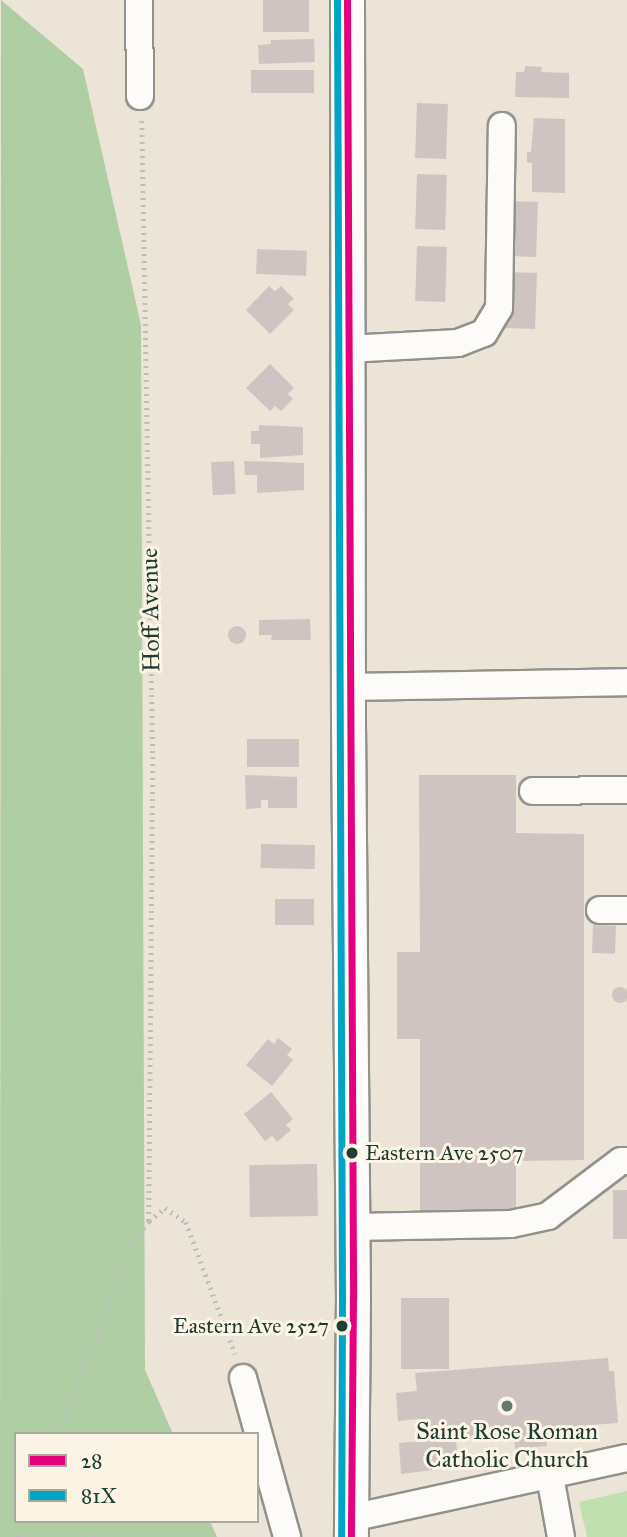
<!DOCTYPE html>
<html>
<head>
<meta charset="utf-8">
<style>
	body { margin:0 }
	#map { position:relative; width:627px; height:1537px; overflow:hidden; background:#ece4d6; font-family:"IM FELL Great Primer",serif }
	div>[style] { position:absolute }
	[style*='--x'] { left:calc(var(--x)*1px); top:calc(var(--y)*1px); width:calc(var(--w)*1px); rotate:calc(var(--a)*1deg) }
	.green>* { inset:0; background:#c1e0b0 }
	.forest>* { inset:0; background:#b0cea3 }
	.building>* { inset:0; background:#d0c4c2; transform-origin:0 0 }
	.round { border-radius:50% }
	.path>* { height:4.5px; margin-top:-2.25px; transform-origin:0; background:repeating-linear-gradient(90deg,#bdbfbc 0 2px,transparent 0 7px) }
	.roads { filter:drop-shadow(2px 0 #91928a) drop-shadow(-2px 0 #91928a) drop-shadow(0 2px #91928a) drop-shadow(0 -2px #91928a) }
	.minor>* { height:26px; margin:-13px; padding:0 13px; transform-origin:13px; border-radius:13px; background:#fcfbf9 }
	.major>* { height:33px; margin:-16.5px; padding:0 16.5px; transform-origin:16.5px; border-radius:16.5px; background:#fcfbf9 }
	.bus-1>* { height:7px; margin:-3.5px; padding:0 3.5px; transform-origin:3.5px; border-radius:3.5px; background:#e5007d }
	.bus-2>* { height:7px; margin:-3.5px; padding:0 3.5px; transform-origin:3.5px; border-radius:3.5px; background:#02a4c6 }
	.dots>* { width:19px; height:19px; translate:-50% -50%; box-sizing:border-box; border:4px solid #fcf5e5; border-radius:50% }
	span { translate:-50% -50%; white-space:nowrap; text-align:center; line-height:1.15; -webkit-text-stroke:6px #fcf5e5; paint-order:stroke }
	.bus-label { font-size:22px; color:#1f3d34 }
	.left { translate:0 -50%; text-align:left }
	.right { translate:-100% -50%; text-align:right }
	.street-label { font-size:24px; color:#1f3d34 }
	.poi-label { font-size:24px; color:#1f3d34 }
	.legend { position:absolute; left:14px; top:1432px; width:245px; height:91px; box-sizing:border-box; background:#fcf5e5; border:2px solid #a4ab9e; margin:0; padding:9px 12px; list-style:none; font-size:21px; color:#1f3d34 }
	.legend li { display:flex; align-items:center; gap:14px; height:35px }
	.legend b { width:35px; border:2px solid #a4ab9e }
</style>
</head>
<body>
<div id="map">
	<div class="green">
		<i style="clip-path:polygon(627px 1491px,627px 1537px,587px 1537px,579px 1502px)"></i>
	</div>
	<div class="forest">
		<i style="clip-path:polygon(1px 0,83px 69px,141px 325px,145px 1370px,173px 1434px,16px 1434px,16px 1521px,210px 1521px,217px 1537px,0 1537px)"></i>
	</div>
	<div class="building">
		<i style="left:263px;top:0;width:46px;height:32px"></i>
		<i style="clip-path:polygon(314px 39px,315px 62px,259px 64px,258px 45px,271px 44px,271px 40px)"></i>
		<i style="clip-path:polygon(525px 66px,542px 67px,541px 72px,569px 73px,569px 98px,515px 97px,516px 72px,524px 72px)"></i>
		<i style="left:314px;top:70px;width:23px;height:63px;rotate:90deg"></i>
		<i style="left:417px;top:103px;width:31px;height:55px;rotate:2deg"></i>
		<i style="clip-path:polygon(534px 118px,565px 119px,565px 193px,532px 192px,532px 163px,527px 162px,527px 152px,531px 152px)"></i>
		<i style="left:417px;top:174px;width:30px;height:55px;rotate:2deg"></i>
		<i style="left:508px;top:201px;width:30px;height:55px;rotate:2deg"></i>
		<i style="left:417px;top:246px;width:30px;height:55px;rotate:2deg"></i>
		<i style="left:257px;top:249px;width:50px;height:25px;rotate:2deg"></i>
		<i style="left:507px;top:272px;width:30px;height:56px;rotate:2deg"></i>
		<i style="clip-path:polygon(269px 286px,275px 291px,281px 286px,294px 299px,288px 304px,294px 310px,270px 334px,246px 310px)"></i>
		<i style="clip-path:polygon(270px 364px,294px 388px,288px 394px,293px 399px,281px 411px,275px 406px,270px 411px,246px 388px)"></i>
		<i style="clip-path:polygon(259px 425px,303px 427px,303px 455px,260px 458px,260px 444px,251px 444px,251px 431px,259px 431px)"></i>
		<i style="left:234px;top:461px;width:33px;height:23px;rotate:87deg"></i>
		<i style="clip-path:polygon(244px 461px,304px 463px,304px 490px,257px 493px,257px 475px,245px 475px)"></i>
		<i style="clip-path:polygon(310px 619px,311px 640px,271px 640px,272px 635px,259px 635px,259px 620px)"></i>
		<i class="round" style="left:228px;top:626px;width:18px;height:18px"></i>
		<i style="left:299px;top:739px;width:28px;height:52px;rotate:90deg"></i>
		<i style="clip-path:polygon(245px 775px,297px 777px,297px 808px,268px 808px,268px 800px,261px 800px,261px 808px,246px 809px)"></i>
		<i style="clip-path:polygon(419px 775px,516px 775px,516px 833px,584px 834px,584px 1160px,516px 1161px,516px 1216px,420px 1216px,420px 1039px,397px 1039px,397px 952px,420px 952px)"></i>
		<i style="left:261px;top:844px;width:54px;height:24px;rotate:1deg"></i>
		<i style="left:275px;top:899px;width:39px;height:26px"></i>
		<i style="left:593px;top:925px;width:23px;height:28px;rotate:2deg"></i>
		<i class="round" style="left:612px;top:987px;width:16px;height:16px"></i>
		<i style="clip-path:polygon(278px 1038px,292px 1049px,287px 1055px,293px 1060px,272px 1086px,246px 1065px,268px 1039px,274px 1044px)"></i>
		<i style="clip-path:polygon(271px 1092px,293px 1119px,286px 1125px,291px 1130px,277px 1142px,272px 1136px,265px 1141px,244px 1114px)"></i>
		<i style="left:317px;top:1164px;width:52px;height:68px;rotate:89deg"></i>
		<i style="left:613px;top:1190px;width:14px;height:49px"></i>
		<i style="left:401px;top:1298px;width:48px;height:71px"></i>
		<i style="clip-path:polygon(608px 1358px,609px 1371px,614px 1371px,618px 1423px,568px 1427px,568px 1431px,546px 1433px,547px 1446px,515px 1449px,514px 1435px,456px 1439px,458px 1467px,401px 1474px,399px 1443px,420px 1441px,419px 1419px,398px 1421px,396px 1393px,417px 1391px,415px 1373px)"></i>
	</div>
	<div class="path">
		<i style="--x:142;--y:121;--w:636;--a:89.01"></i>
		<i style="--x:153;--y:757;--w:464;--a:90.5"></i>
		<i style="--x:58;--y:1434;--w:209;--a:-68.7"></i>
		<i style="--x:134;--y:1239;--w:23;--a:-50"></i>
		<i style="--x:149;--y:1221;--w:21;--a:-39"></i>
		<i style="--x:165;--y:1208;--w:25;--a:34"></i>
		<i style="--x:186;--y:1222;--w:141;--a:69.6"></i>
		<i style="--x:18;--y:1537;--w:17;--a:-69"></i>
		<i style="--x:93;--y:1537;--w:16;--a:-79"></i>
	</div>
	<div class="roads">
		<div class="minor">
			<i style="--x:139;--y:0;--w:96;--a:89.4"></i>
			<i style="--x:347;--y:349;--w:111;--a:-3.1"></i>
			<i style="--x:458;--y:343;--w:28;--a:-21"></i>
			<i style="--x:484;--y:333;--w:29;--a:-59"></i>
			<i style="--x:499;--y:308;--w:182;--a:-89.1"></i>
			<i style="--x:348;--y:687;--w:279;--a:-1"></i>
			<i style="--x:533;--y:791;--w:94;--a:-0.6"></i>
			<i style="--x:600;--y:910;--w:27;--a:0"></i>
			<i style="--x:353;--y:1227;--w:158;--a:-1.1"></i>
			<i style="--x:511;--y:1224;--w:38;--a:-12"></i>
			<i style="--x:548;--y:1216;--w:91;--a:-37"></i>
			<i style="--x:621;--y:1161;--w:6;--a:0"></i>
			<i style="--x:243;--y:1378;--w:165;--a:74.5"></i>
			<i style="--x:550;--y:1476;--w:62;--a:79.8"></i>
			<i style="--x:351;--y:1518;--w:282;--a:-12.3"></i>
		</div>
		<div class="major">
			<i style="--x:347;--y:0;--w:724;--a:89.92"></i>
			<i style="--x:348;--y:724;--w:573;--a:89.5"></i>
			<i style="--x:353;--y:1297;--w:240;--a:90.5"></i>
		</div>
	</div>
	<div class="bus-1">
		<i style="--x:347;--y:0;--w:1297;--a:89.73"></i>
		<i style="--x:353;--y:1297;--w:240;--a:90.5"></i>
	</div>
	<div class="bus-2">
		<i style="--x:337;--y:0;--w:1297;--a:89.78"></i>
		<i style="--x:342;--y:1297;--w:240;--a:90.2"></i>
	</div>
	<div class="dots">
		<i style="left:352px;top:1153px;background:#1f3d34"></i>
		<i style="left:342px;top:1326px;background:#1f3d34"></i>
		<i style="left:507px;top:1406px;background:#67776d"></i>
	</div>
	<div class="bus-label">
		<span class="left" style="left:365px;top:1153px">Eastern Ave 2507</span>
		<span class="right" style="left:329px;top:1326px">Eastern Ave 2527</span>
	</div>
	<div class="street-label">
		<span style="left:151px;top:610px;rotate:-91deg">Hoff Avenue</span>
	</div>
	<div class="poi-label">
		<span style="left:507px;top:1446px">Saint Rose Roman<br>Catholic Church</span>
	</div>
	<ul class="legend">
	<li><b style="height:9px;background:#e5007d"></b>28</li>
	<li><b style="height:9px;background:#02a4c6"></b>81X</li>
	</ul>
</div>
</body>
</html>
